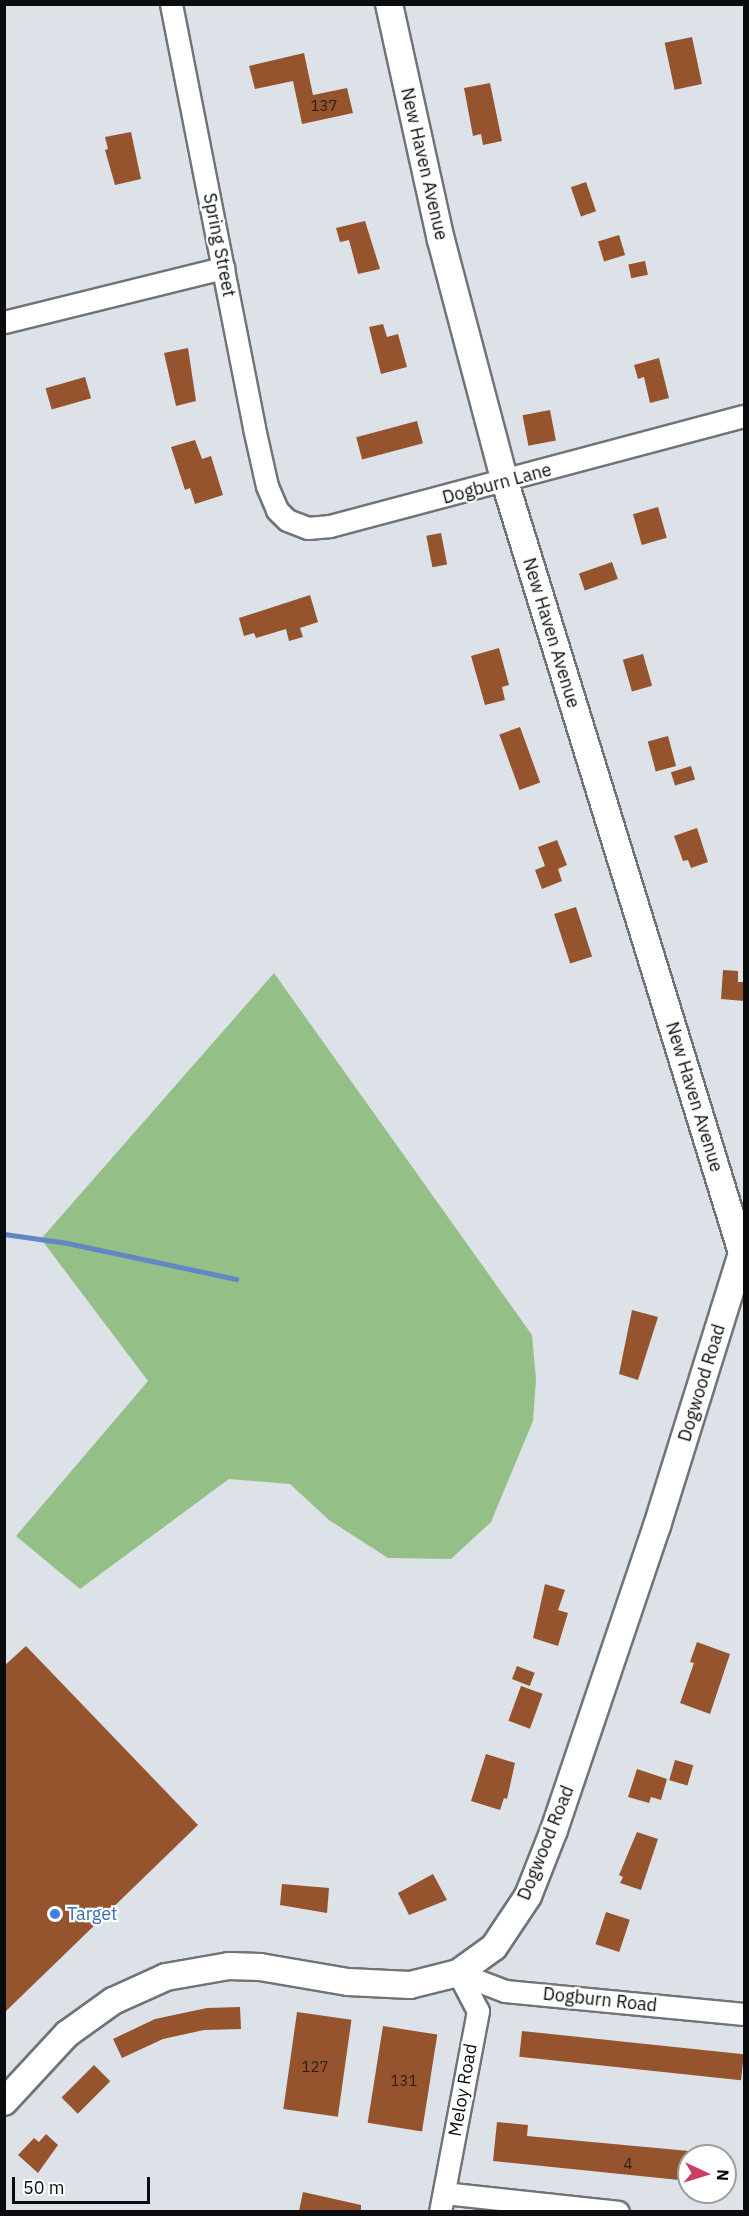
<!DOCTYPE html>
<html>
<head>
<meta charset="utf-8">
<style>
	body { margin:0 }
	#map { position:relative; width:749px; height:2216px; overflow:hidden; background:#dce2e7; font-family:"IBM Plex Sans",sans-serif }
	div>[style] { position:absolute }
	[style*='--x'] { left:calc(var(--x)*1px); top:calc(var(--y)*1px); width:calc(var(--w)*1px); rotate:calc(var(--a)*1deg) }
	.green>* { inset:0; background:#94c088 }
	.stream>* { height:5px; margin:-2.5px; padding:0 2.5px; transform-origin:2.5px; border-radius:2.5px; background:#6486c3 }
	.building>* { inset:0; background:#95542e; transform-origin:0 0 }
	.roads { filter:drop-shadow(2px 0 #6f7479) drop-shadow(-2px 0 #6f7479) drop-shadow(0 2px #6f7479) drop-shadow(0 -2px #6f7479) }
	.minor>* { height:21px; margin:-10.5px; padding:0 10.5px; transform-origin:10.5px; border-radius:10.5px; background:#fff }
	.tertiary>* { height:26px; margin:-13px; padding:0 13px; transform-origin:13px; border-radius:13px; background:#fff }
	.dots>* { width:16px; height:16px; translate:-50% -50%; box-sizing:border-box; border:3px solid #fff; border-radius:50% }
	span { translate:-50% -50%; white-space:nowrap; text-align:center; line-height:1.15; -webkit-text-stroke:4.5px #fff; paint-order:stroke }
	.number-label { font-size:15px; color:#2d1e15 }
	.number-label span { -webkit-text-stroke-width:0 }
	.street-label { font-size:18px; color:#0a0c0d }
	.shop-label { font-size:18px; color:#366cbe }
	.left { translate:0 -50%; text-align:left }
	.frame { position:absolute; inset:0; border:6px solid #0a0c0d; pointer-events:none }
	.north { position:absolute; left:677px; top:2144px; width:60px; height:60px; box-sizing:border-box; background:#fff; border:2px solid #9d9e9e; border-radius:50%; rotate:94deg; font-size:16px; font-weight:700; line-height:24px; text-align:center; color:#0a0c0d }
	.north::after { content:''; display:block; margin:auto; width:21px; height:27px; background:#ce3e63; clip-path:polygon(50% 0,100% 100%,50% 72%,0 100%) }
	.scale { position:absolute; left:12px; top:2177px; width:138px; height:27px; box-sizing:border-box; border:3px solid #0a0c0d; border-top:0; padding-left:8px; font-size:18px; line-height:21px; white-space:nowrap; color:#0a0c0d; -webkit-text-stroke:4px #fff; paint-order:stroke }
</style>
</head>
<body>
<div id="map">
	<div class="green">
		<i style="clip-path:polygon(274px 973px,532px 1335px,536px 1379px,533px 1421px,491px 1522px,451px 1559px,388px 1558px,329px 1520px,290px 1484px,229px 1479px,80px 1589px,16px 1536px,148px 1381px,41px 1239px)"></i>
	</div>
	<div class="stream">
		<i style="--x:4;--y:1234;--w:64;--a:8.1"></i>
		<i style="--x:67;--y:1243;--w:173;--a:12"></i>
	</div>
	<div class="building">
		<i style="left:692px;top:37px;width:48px;height:28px;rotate:78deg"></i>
		<i style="clip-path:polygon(304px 53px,313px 95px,347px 88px,353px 113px,302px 124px,293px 81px,255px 89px,249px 66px)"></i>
		<i style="clip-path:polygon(490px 83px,502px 141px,483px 145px,481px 134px,473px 136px,464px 88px)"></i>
		<i style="clip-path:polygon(131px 132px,141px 179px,115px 185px,105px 150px,108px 149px,105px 137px)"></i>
		<i style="left:586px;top:182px;width:31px;height:16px;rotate:71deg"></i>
		<i style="clip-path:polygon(365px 221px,380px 269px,358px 274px,349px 240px,340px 242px,336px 228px)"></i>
		<i style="left:619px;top:235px;width:21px;height:22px;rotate:73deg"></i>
		<i style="left:645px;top:261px;width:14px;height:17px;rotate:78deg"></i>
		<i style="clip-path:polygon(383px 324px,387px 337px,398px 334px,407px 367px,381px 374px,369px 327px)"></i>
		<i style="clip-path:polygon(188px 348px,196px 401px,176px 406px,164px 353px)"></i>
		<i style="clip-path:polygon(659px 358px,669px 398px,650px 403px,644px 377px,638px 379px,634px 365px)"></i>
		<i style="left:85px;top:377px;width:22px;height:41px;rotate:74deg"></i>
		<i style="left:550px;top:410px;width:31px;height:28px;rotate:79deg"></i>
		<i style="left:417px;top:421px;width:23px;height:63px;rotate:75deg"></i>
		<i style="clip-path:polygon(195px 440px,202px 459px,211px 456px,223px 495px,195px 504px,190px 488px,185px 490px,171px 447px)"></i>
		<i style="left:658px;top:507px;width:32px;height:26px;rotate:74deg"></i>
		<i style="left:441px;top:533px;width:32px;height:15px;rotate:79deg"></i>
		<i style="left:612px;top:562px;width:18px;height:35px;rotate:71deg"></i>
		<i style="clip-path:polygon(310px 595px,318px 622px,300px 628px,303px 637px,289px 641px,286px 629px,256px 638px,254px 633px,244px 636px,239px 618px)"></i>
		<i style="clip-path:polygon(499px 648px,509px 685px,502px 687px,505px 700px,485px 705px,471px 656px)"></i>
		<i style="left:643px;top:654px;width:33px;height:21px;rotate:74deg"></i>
		<i style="left:520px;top:727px;width:59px;height:22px;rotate:70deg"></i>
		<i style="left:668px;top:736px;width:31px;height:21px;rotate:75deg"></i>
		<i style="left:691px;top:766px;width:14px;height:21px;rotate:73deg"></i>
		<i style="clip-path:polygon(697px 828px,708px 862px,691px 868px,688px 860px,683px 861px,674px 836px)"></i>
		<i style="clip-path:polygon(557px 840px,567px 865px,558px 869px,562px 881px,542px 889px,535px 870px,545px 866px,538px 847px)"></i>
		<i style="left:576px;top:907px;width:52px;height:23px;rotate:72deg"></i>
		<i style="clip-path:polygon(723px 970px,738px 971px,738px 982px,744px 982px,744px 1001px,721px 999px)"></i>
		<i style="clip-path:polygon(632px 1310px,658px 1317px,638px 1380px,619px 1374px)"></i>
		<i style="clip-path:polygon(545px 1584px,565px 1590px,558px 1610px,568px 1613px,558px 1646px,533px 1638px)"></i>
		<i style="clip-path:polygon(697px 1642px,730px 1654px,710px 1714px,680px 1703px,694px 1663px,690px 1662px)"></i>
		<i style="clip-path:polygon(26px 1646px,198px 1825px,4px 2013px,4px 1666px)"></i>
		<i style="left:517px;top:1666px;width:19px;height:14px;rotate:21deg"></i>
		<i style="left:521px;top:1686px;width:23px;height:37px;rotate:20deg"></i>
		<i style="clip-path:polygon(486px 1754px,515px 1763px,507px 1799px,504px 1798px,500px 1810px,471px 1801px)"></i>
		<i style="left:675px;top:1760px;width:19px;height:21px;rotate:16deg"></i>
		<i style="clip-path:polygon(637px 1769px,667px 1779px,661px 1800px,651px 1797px,649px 1803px,628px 1797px)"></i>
		<i style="clip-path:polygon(637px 1832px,658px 1839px,641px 1890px,620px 1883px,623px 1877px,619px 1875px)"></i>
		<i style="clip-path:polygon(433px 1874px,447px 1900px,409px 1915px,398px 1893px)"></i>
		<i style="clip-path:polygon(282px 1884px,329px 1888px,327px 1913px,280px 1905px)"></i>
		<i style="left:606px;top:1912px;width:25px;height:34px;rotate:18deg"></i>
		<i style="clip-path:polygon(240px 2007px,241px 2029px,204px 2030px,163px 2039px,122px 2058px,113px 2039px,155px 2019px,207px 2008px)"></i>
		<i style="left:297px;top:2012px;width:55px;height:98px;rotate:8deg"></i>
		<i style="left:383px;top:2026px;width:55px;height:98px;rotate:9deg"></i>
		<i style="left:522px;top:2031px;width:223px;height:26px;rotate:6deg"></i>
		<i style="left:94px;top:2065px;width:23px;height:46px;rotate:45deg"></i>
		<i style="clip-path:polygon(497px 2122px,528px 2125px,527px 2136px,689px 2151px,689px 2181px,493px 2161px)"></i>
		<i style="clip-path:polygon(46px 2134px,58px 2145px,38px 2173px,18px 2155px,34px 2138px,39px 2142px)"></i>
		<i style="clip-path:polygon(303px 2192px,361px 2205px,361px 2211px,299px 2211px)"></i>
	</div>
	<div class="roads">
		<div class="minor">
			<i style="--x:171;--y:4;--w:432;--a:78.9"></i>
			<i style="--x:254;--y:428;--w:59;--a:77.4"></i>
			<i style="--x:267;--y:486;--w:26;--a:67"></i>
			<i style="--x:277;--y:510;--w:14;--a:45"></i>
			<i style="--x:287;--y:520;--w:22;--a:21"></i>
			<i style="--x:308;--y:528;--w:22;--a:-5"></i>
			<i style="--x:330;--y:526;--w:428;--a:-14.9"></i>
			<i style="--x:4;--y:322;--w:226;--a:-13.9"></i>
			<i style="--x:458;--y:1973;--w:50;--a:21"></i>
			<i style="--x:505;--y:1991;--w:240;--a:5.5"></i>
			<i style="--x:444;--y:2193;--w:175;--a:6.2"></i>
			<i style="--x:440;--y:2212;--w:205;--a:-79.3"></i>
			<i style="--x:478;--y:2011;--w:43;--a:-117.8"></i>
		</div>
		<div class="tertiary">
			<i style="--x:389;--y:4;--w:242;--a:77.6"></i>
			<i style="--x:441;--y:240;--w:250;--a:75.2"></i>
			<i style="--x:505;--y:482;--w:807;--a:72.91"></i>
			<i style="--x:4;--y:2102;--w:93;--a:-47.2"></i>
			<i style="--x:67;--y:2034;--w:57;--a:-35.7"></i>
			<i style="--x:113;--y:2001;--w:58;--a:-24.4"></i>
			<i style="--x:166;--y:1977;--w:64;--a:-9.9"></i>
			<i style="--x:229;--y:1966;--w:31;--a:2"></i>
			<i style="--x:260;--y:1967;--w:89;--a:9.7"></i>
			<i style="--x:348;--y:1982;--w:62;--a:2.8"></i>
			<i style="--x:410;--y:1985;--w:49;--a:-14"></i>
			<i style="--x:458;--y:1973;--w:44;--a:-35.8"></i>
			<i style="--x:494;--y:1947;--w:61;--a:-56.3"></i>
			<i style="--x:528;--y:1896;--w:71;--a:-68.5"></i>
			<i style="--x:554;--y:1830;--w:321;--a:-71.3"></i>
			<i style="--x:657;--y:1526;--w:293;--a:-72.7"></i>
		</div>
	</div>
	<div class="dots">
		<i style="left:55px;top:1914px;background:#3f7fe0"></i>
	</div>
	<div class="number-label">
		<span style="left:324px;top:106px">137</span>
		<span style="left:315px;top:2067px">127</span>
		<span style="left:404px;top:2081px">131</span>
		<span style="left:628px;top:2164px">4</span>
	</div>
	<div class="street-label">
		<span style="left:424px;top:164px;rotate:77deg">New Haven Avenue</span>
		<span style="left:219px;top:245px;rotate:79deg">Spring Street</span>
		<span style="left:497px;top:484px;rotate:-15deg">Dogburn Lane</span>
		<span style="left:551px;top:633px;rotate:73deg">New Haven Avenue</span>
		<span style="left:694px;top:1097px;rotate:73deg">New Haven Avenue</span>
		<span style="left:702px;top:1383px;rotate:-73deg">Dogwood Road</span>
		<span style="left:546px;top:1843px;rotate:-68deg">Dogwood Road</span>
		<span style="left:600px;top:2000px;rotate:6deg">Dogburn Road</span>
		<span style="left:463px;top:2090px;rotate:-80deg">Meloy Road</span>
	</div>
	<div class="shop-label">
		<span class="left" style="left:67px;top:1914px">Target</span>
	</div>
	<div class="frame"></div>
	<div class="north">N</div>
	<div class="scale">50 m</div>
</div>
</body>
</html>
